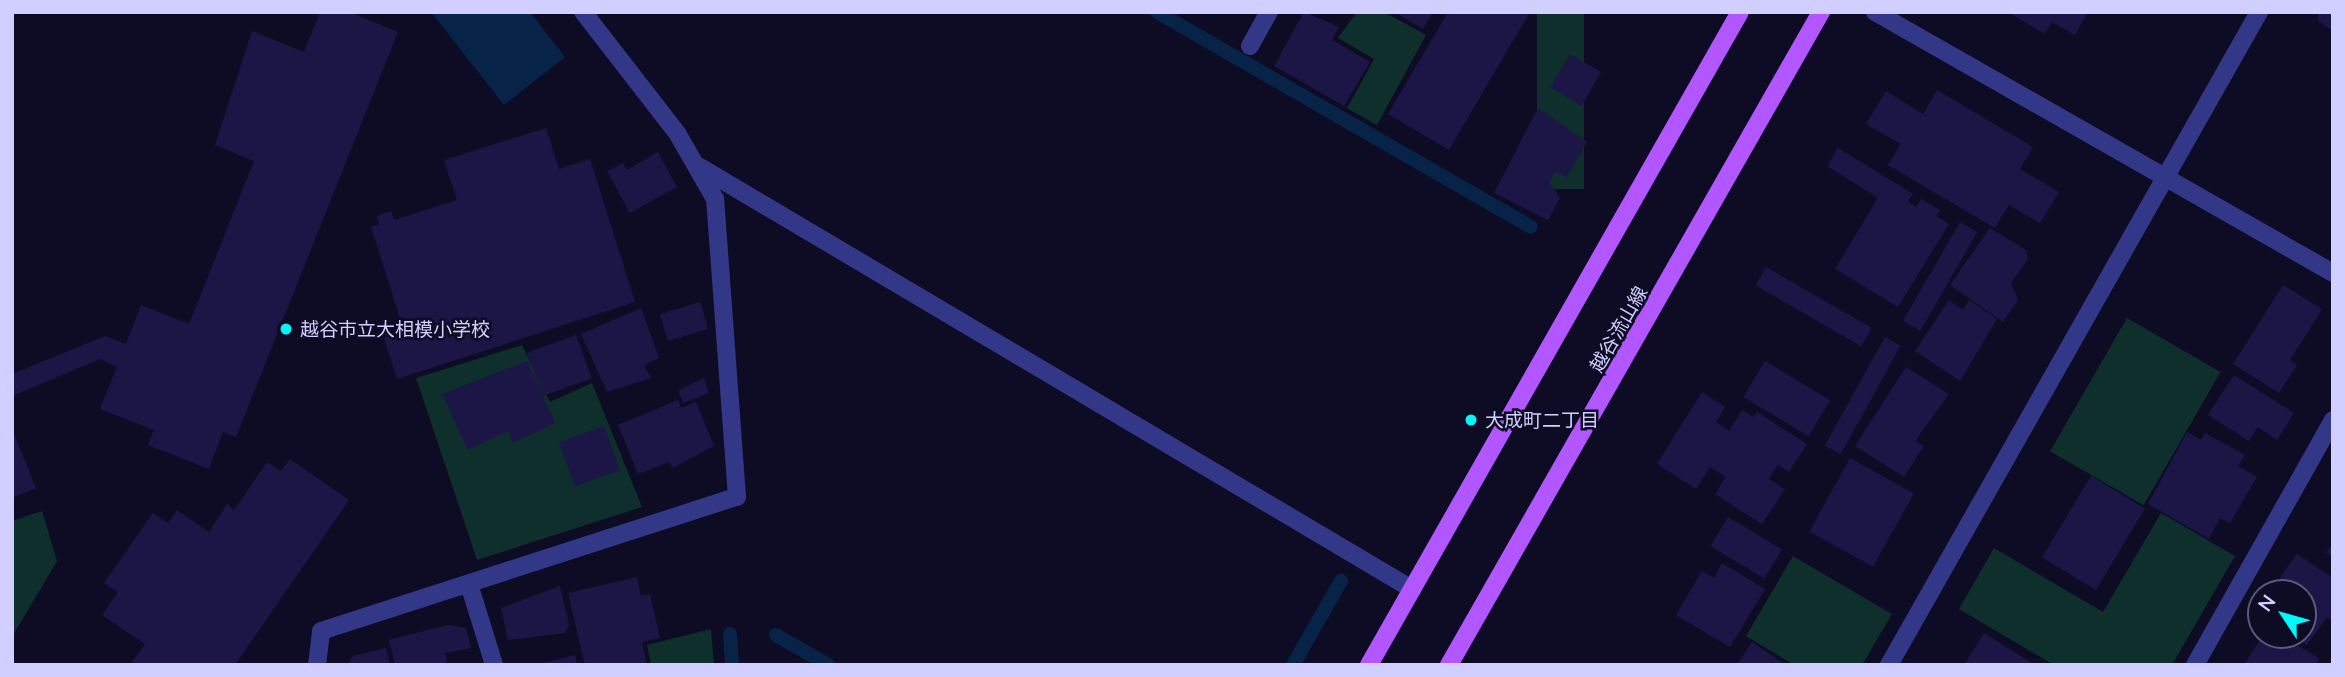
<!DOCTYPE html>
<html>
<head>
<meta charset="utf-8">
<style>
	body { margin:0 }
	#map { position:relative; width:2345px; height:677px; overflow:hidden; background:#0e0c24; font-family:Lato,"Noto Sans JP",sans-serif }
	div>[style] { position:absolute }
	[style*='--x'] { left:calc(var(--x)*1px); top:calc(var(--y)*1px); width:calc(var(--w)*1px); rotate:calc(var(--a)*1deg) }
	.green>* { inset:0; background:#0e2f2b; transform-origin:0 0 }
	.water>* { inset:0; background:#072448 }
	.stream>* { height:14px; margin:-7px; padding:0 7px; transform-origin:7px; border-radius:7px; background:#072448 }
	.building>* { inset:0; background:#1c1647; transform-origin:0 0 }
	.lane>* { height:18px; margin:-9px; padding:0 9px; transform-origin:9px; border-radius:9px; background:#333788 }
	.street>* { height:18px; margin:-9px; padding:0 9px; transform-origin:9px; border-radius:9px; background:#333788 }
	.primary>* { height:18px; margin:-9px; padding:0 9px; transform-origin:9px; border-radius:9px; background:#b256ff }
	.dots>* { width:19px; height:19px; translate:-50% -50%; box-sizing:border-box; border:4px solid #0e0c24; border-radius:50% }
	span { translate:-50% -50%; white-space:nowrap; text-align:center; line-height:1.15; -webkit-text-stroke:5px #0e0c24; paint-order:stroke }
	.poi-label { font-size:19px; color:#d1cfff }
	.left { translate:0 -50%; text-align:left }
	.street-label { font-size:19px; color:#d1cfff }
	.frame { position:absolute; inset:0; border:14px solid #d1cfff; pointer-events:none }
	.north { position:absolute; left:2247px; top:579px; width:70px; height:70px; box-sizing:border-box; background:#0e0c24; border:2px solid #5c5a7c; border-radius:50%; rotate:306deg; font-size:19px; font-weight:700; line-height:28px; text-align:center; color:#d1cfff }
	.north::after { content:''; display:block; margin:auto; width:24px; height:32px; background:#00f7fa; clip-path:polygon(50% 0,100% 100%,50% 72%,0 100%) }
</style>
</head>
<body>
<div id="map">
	<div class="green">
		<i style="clip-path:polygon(1357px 12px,1384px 12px,1426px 35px,1377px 125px,1347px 108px,1374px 59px,1338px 38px)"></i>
		<i style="left:1537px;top:12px;width:47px;height:177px"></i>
		<i style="left:2127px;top:318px;width:108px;height:154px;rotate:30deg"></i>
		<i style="clip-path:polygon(522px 345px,550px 402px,592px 383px,642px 507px,477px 560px,416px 378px)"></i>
		<i style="clip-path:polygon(42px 511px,57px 561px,12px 637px,12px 521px)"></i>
		<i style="clip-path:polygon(2161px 513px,2235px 556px,2172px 665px,2054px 665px,1959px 609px,1994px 548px,2103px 612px)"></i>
		<i style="clip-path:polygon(1793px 556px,1892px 614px,1862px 665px,1794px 665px,1746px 636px)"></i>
		<i style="clip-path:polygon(711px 629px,714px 665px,651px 665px,647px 645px)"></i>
	</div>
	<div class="water">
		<i style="clip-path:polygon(431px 12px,530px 12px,565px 57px,504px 105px)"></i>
	</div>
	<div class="stream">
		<i style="--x:1157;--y:12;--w:431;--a:29.9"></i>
		<i style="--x:730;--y:634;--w:31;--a:86"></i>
		<i style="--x:776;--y:635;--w:60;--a:30"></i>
		<i style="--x:1293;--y:665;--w:97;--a:-60.3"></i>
	</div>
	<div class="building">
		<i style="clip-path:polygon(320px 12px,349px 12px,398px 32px,236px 437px,223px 432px,209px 469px,148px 445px,154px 430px,100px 409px,117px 367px,100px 359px,12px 396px,12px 374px,105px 336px,126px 344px,141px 305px,189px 324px,254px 161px,215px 145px,252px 31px,304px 52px)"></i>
		<i style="clip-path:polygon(1304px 12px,1339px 27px,1332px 40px,1370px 62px,1344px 106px,1274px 66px)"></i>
		<i style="clip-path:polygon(1394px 12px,1433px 12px,1423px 29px)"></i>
		<i style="clip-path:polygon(1448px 12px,1530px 12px,1449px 150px,1388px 114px)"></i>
		<i style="clip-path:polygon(2008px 12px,2088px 12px,2075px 35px,2052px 22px,2045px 34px)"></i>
		<i style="clip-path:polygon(2318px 12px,2333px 12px,2333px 31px,2318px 21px)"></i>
		<i style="left:1570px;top:54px;width:36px;height:39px;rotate:30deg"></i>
		<i style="clip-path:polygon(1937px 90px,2033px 147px,2020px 169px,2059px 192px,2040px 223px,2009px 205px,1995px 228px,1888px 165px,1901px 144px,1866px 124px,1886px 91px,1923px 114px)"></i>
		<i style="clip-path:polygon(1538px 108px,1587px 142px,1566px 178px,1555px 171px,1549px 182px,1560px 198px,1548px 220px,1494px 193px)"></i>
		<i style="clip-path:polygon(546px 128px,559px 169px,590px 159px,635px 302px,397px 379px,384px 338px,404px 331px,371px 227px,379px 224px,377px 216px,391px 211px,394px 220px,457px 200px,444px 160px)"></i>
		<i style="clip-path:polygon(1838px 148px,1913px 194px,1908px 201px,1916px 207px,1921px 199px,1940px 210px,1936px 216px,1949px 224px,1898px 307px,1835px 269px,1878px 198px,1827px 166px)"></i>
		<i style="clip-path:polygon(658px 152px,677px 187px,630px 213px,607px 171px,623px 163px,627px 170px)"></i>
		<i style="left:1960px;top:222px;width:20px;height:114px;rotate:30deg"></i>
		<i style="clip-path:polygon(1990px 228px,2026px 250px,2028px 259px,2011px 283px,2018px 300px,2003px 322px,1950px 285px)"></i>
		<i style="left:1766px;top:267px;width:122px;height:21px;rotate:30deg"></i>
		<i style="clip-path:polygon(2283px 285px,2322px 309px,2290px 360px,2297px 365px,2279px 393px,2233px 364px)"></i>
		<i style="clip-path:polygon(1949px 300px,1963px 310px,1969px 300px,1997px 319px,1960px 381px,1915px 351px)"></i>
		<i style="left:700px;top:302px;width:28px;height:42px;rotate:73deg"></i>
		<i style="clip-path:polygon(641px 308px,659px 358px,644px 365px,651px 378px,607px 392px,581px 334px)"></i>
		<i style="left:576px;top:335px;width:46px;height:52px;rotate:70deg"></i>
		<i style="left:1885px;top:337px;width:18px;height:124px;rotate:29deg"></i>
		<i style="clip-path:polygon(527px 361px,555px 423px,513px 443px,508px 431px,468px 450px,442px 394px)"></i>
		<i style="left:1765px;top:361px;width:76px;height:42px;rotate:31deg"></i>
		<i style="clip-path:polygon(1906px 367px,1949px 394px,1915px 441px,1924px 446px,1904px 477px,1855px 446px)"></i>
		<i style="clip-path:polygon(2234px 375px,2294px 413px,2277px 440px,2258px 427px,2249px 441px,2208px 415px)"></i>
		<i style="clip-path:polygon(704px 378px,709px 393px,683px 403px,678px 390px)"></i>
		<i style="clip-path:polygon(1702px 392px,1725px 407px,1716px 422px,1729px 431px,1742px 410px,1753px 417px,1757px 412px,1807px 444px,1789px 472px,1778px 465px,1769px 479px,1785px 489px,1762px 524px,1715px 494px,1726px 477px,1710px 467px,1696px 489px,1657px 464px)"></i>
		<i style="clip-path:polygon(678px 400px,681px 408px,696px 402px,714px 446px,672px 468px,669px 462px,638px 474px,618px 425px)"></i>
		<i style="left:604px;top:426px;width:47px;height:48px;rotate:70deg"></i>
		<i style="clip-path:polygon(12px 429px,36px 488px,12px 498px)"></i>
		<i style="clip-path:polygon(2187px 432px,2201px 440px,2205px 433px,2245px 455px,2238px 466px,2257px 477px,2230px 523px,2220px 518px,2209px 539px,2148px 504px)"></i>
		<i style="left:1850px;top:458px;width:73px;height:84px;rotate:29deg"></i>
		<i style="clip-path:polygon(290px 459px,349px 500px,235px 665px,130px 665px,145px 644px,102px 615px,118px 592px,104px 583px,153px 513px,168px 523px,177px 510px,209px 532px,227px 504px,234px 510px,267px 462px,281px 471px)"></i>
		<i style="left:2091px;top:476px;width:63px;height:95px;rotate:31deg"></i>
		<i style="left:1728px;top:517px;width:63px;height:34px;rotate:31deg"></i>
		<i style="clip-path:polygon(2333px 543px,2333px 557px,2326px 553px)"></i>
		<i style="clip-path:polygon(2297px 554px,2333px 578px,2333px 622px,2327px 617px,2307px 645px,2292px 635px,2303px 635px,2303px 593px,2269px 593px)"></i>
		<i style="clip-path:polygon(1722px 563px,1765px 589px,1730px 647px,1676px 615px,1702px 571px,1714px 578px)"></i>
		<i style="clip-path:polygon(637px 577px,641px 596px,650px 594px,660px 638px,642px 642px,647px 665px,585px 665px,568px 593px)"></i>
		<i style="clip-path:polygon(560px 586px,569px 625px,565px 633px,508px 640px,501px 608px)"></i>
		<i style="clip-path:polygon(448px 625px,466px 628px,471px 648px,445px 653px,447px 662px,437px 665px,395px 665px,389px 640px)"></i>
		<i style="clip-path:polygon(1984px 633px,2035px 665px,1964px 665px)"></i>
		<i style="clip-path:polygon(2263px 635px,2280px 635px,2319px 658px,2315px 665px,2244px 665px)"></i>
		<i style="clip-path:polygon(1752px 642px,1786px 665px,1737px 665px)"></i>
		<i style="clip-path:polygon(386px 648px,390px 665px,347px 665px,353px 656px)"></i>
		<i style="clip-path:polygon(575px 655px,577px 665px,540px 665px,540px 664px)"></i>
	</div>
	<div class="lane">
		<i style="--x:1250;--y:46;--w:39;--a:-61"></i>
		<i style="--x:469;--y:584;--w:85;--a:72.8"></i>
	</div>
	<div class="street">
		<i style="--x:1875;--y:12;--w:527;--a:29.68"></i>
		<i style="--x:700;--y:167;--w:828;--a:30.66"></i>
		<i style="--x:317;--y:665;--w:34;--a:-83"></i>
		<i style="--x:321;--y:631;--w:437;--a:-17.9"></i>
		<i style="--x:737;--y:497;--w:299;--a:-94.2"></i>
		<i style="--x:715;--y:199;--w:76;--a:-119.9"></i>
		<i style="--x:677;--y:133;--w:153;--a:-127.8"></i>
		<i style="--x:1889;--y:665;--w:751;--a:-60.46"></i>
		<i style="--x:2195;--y:665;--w:281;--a:-60.6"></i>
	</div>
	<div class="primary">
		<i style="--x:1369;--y:665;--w:751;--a:-60.4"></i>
		<i style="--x:1449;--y:665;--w:752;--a:-60.33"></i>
	</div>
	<div class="dots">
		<i style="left:286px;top:329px;background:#00f7fa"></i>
		<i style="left:1471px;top:420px;background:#00f7fa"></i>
	</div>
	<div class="poi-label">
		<span class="left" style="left:300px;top:329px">越谷市立大相模小学校</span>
		<span class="left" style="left:1485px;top:420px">大成町二丁目</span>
	</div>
	<div class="street-label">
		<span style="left:1618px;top:329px;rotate:-60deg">越谷流山線</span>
	</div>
	<div class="frame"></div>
	<div class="north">N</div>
</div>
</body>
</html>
